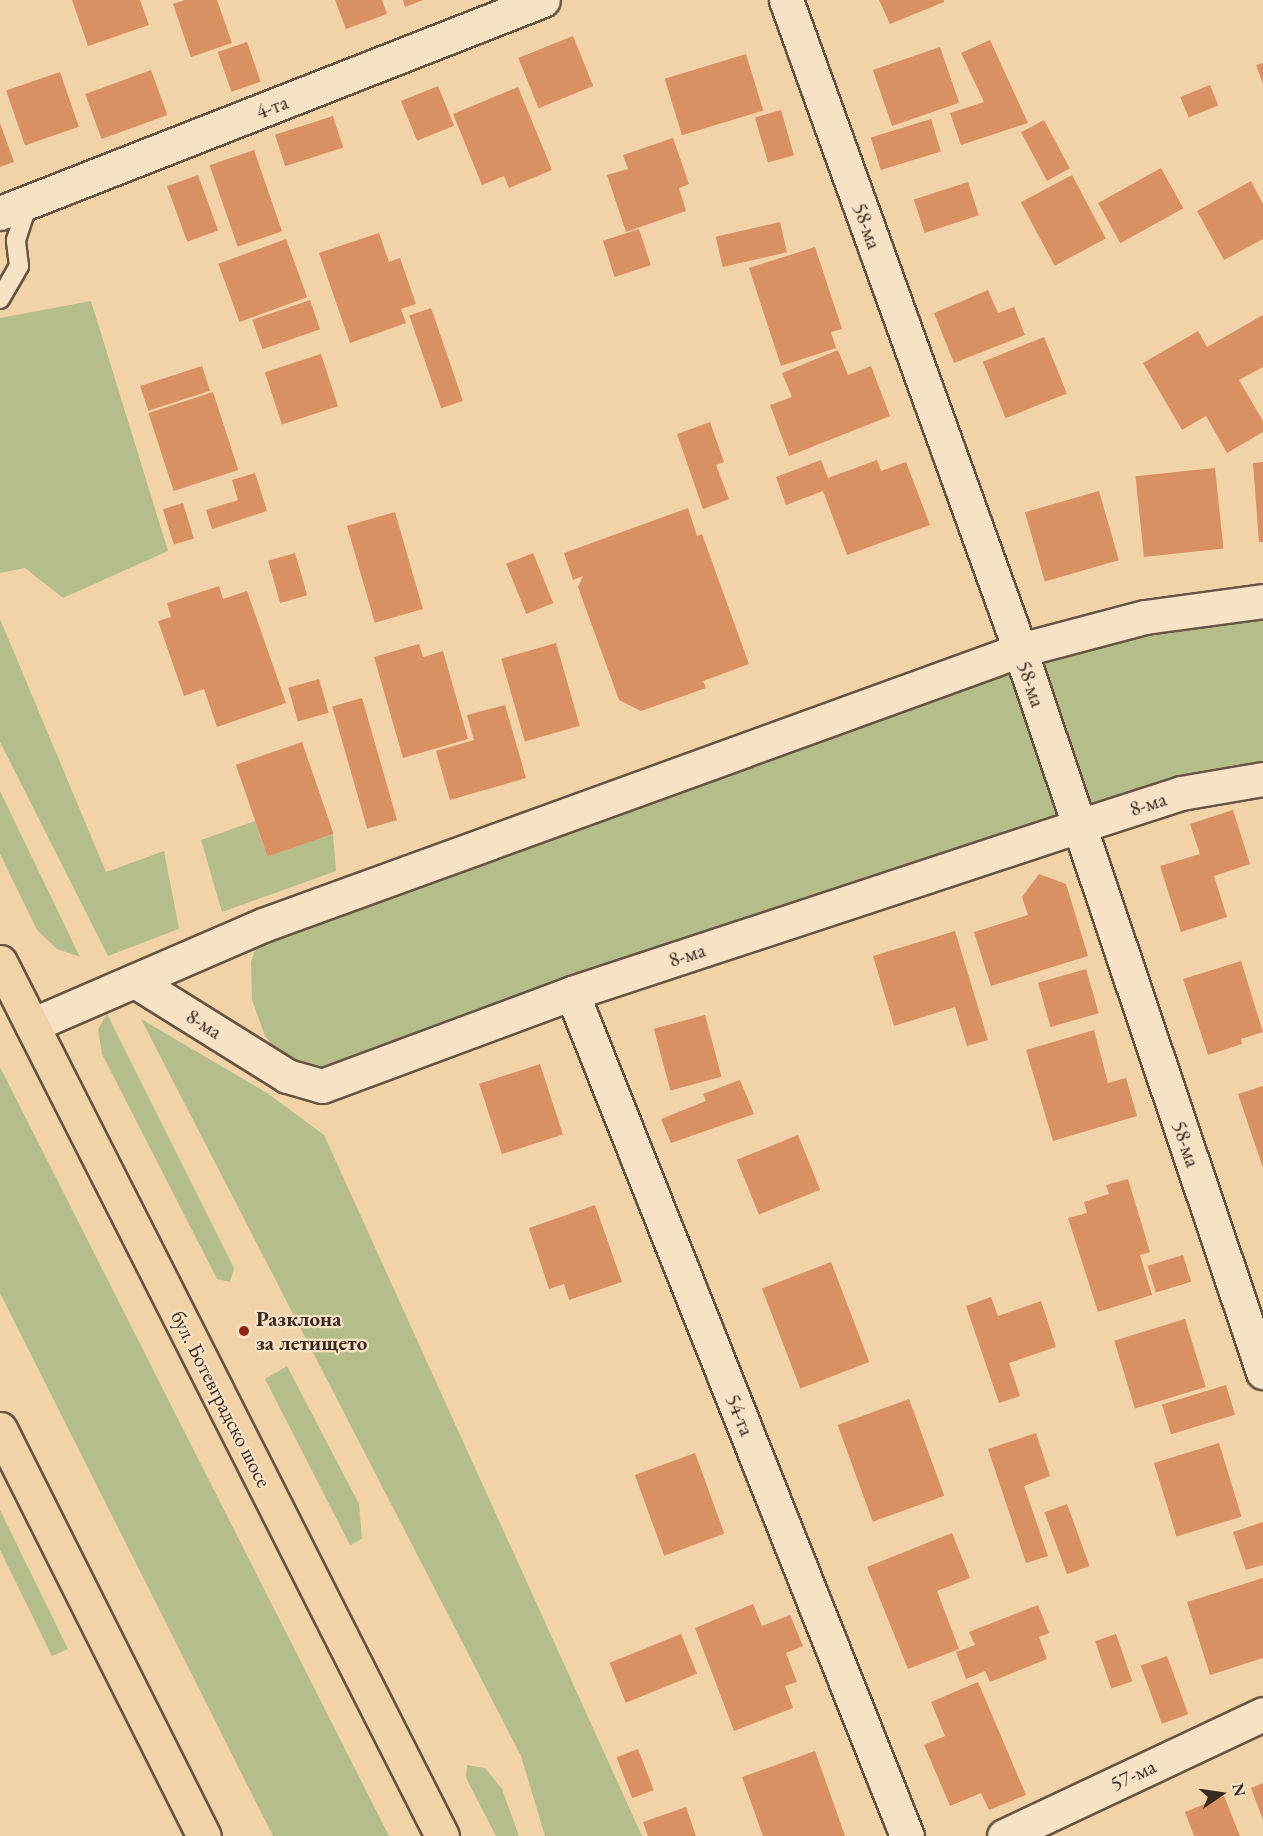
<!DOCTYPE html>
<html>
<head>
<meta charset="utf-8">
<style>
	body { margin:0 }
	#map { position:relative; width:1263px; height:1836px; overflow:hidden; background:#f2d3a8; font-family:"EB Garamond",serif }
	div>[style] { position:absolute }
	[style*='--x'] { left:calc(var(--x)*1px); top:calc(var(--y)*1px); width:calc(var(--w)*1px); rotate:calc(var(--a)*1deg) }
	.green>* { inset:0; background:#b5be8b }
	.building>* { inset:0; background:#d99163; transform-origin:0 0 }
	.roads { filter:drop-shadow(2px 0 #665543) drop-shadow(-2px 0 #665543) drop-shadow(0 2px #665543) drop-shadow(0 -2px #665543) }
	.service>* { height:18px; margin:-9px; padding:0 9px; transform-origin:9px; border-radius:9px; background:#f7e2c6 }
	.minor>* { height:33px; margin:-16.5px; padding:0 16.5px; transform-origin:16.5px; border-radius:16.5px; background:#f7e2c6 }
	.primary>* { height:33px; margin:-16.5px; padding:0 16.5px; transform-origin:16.5px; border-radius:16.5px; background:#f2d3a8 }
	.dots>* { width:16px; height:16px; translate:-50% -50%; box-sizing:border-box; border:3px solid #f7e2c6; border-radius:50% }
	span { translate:-50% -50%; white-space:nowrap; text-align:center; line-height:1.15; -webkit-text-stroke:4.5px #f7e2c6; paint-order:stroke }
	.street-label { font-size:21px; color:#372b21 }
	.poi-label { font-size:21px; color:#372b21; font-weight:700 }
	.left { translate:0 -50%; text-align:left }
	.north { position:absolute; left:1191px; top:1764px; width:60px; height:60px; -webkit-text-stroke:4px #f7e2c6; paint-order:stroke; rotate:77deg; font-size:16px; font-weight:700; line-height:24px; text-align:center; color:#372b21 }
	.north::after { content:''; display:block; margin:auto; width:21px; height:27px; background:#372b21; clip-path:polygon(50% 0,100% 100%,50% 72%,0 100%) }
</style>
</head>
<body>
<div id="map">
	<div class="green">
		<i style="clip-path:polygon(91px 301px,168px 551px,63px 598px,25px 568px,0 573px,0 318px)"></i>
		<i style="clip-path:polygon(1263px 601px,1263px 779px,322px 1086px,289px 1066px,265px 1036px,252px 1000px,251px 962px,263px 925px,1020px 650px)"></i>
		<i style="clip-path:polygon(0 619px,106px 872px,164px 851px,179px 929px,108px 956px,0 742px)"></i>
		<i style="clip-path:polygon(0 791px,80px 957px,57px 949px,37px 930px,0 854px)"></i>
		<i style="clip-path:polygon(255px 821px,267px 856px,333px 834px,336px 871px,222px 912px,201px 840px)"></i>
		<i style="clip-path:polygon(107px 1014px,234px 1268px,230px 1282px,217px 1279px,102px 1054px,98px 1029px)"></i>
		<i style="clip-path:polygon(141px 1019px,267px 1093px,324px 1135px,642px 1836px,545px 1836px,521px 1756px)"></i>
		<i style="clip-path:polygon(0 1067px,389px 1836px,273px 1836px,0 1293px)"></i>
		<i style="clip-path:polygon(287px 1366px,359px 1504px,362px 1539px,350px 1545px,265px 1379px)"></i>
		<i style="clip-path:polygon(0 1510px,68px 1649px,52px 1656px,0 1550px)"></i>
		<i style="clip-path:polygon(467px 1765px,485px 1768px,502px 1789px,519px 1836px,496px 1836px,466px 1778px)"></i>
	</div>
	<div class="building">
		<i style="clip-path:polygon(72px 0,140px 0,149px 25px,88px 46px)"></i>
		<i style="clip-path:polygon(185px 0,217px 0,232px 43px,191px 57px,173px 4px)"></i>
		<i style="clip-path:polygon(335px 0,382px 0,387px 14px,346px 29px)"></i>
		<i style="clip-path:polygon(403px 0,423px 0,405px 7px)"></i>
		<i style="clip-path:polygon(879px 0,944px 0,944px 2px,890px 24px)"></i>
		<i style="left:573px;top:36px;width:54px;height:59px;rotate:68deg"></i>
		<i style="clip-path:polygon(990px 40px,1028px 123px,961px 145px,950px 113px,984px 102px,961px 53px)"></i>
		<i style="left:247px;top:42px;width:42px;height:31px;rotate:71deg"></i>
		<i style="left:940px;top:47px;width:59px;height:71px;rotate:71deg"></i>
		<i style="left:746px;top:54px;width:59px;height:85px;rotate:73deg"></i>
		<i style="clip-path:polygon(1263px 63px,1263px 84px,1256px 65px)"></i>
		<i style="left:151px;top:70px;width:48px;height:70px;rotate:70deg"></i>
		<i style="left:60px;top:72px;width:58px;height:57px;rotate:71deg"></i>
		<i style="left:1210px;top:85px;width:22px;height:32px;rotate:68deg"></i>
		<i style="left:438px;top:86px;width:43px;height:40px;rotate:68deg"></i>
		<i style="clip-path:polygon(518px 87px,552px 170px,509px 188px,504px 176px,482px 185px,453px 114px)"></i>
		<i style="left:781px;top:110px;width:47px;height:27px;rotate:74deg"></i>
		<i style="left:333px;top:116px;width:33px;height:61px;rotate:72deg"></i>
		<i style="left:931px;top:119px;width:34px;height:63px;rotate:73deg"></i>
		<i style="left:1044px;top:120px;width:55px;height:26px;rotate:62deg"></i>
		<i style="clip-path:polygon(0 123px,14px 162px,0 167px)"></i>
		<i style="clip-path:polygon(673px 138px,689px 184px,679px 188px,686px 211px,626px 232px,607px 175px,628px 169px,623px 155px)"></i>
		<i style="left:254px;top:150px;width:86px;height:47px;rotate:71deg"></i>
		<i style="left:1161px;top:168px;width:46px;height:72px;rotate:61deg"></i>
		<i style="left:198px;top:175px;width:59px;height:33px;rotate:70deg"></i>
		<i style="left:1072px;top:175px;width:72px;height:58px;rotate:62deg"></i>
		<i style="clip-path:polygon(1251px 181px,1263px 204px,1263px 239px,1224px 260px,1197px 211px)"></i>
		<i style="left:968px;top:182px;width:35px;height:57px;rotate:72deg"></i>
		<i style="left:780px;top:222px;width:31px;height:66px;rotate:77deg"></i>
		<i style="left:639px;top:229px;width:38px;height:38px;rotate:72deg"></i>
		<i style="clip-path:polygon(379px 233px,389px 262px,400px 258px,416px 304px,401px 309px,406px 323px,350px 343px,319px 253px)"></i>
		<i style="left:286px;top:239px;width:62px;height:72px;rotate:70deg"></i>
		<i style="clip-path:polygon(815px 247px,842px 329px,831px 332px,836px 348px,781px 366px,749px 268px)"></i>
		<i style="clip-path:polygon(988px 290px,998px 313px,1014px 307px,1025px 335px,954px 363px,934px 313px)"></i>
		<i style="left:310px;top:300px;width:31px;height:61px;rotate:71deg"></i>
		<i style="left:431px;top:308px;width:98px;height:23px;rotate:71deg"></i>
		<i style="clip-path:polygon(1263px 315px,1263px 367px,1239px 380px,1263px 421px,1263px 432px,1227px 453px,1206px 416px,1182px 430px,1143px 363px,1198px 331px,1207px 347px)"></i>
		<i style="left:1044px;top:337px;width:61px;height:66px;rotate:68deg"></i>
		<i style="clip-path:polygon(838px 350px,848px 375px,871px 366px,890px 416px,789px 456px,770px 405px,792px 397px,782px 373px)"></i>
		<i style="left:321px;top:354px;width:55px;height:59px;rotate:72deg"></i>
		<i style="left:202px;top:366px;width:26px;height:65px;rotate:72deg"></i>
		<i style="left:213px;top:392px;width:82px;height:68px;rotate:72deg"></i>
		<i style="clip-path:polygon(710px 422px,724px 462px,716px 465px,729px 499px,703px 509px,677px 434px)"></i>
		<i style="clip-path:polygon(821px 460px,828px 478px,877px 460px,881px 471px,906px 462px,930px 525px,847px 555px,823px 491px,786px 505px,776px 477px)"></i>
		<i style="clip-path:polygon(1263px 462px,1263px 542px,1259px 542px,1253px 463px)"></i>
		<i style="left:1215px;top:468px;width:81px;height:80px;rotate:84deg"></i>
		<i style="clip-path:polygon(255px 473px,267px 511px,212px 529px,206px 510px,238px 500px,232px 480px)"></i>
		<i style="left:1099px;top:491px;width:72px;height:77px;rotate:74deg"></i>
		<i style="left:183px;top:503px;width:37px;height:21px;rotate:73deg"></i>
		<i style="clip-path:polygon(688px 508px,697px 536px,702px 534px,749px 664px,703px 681px,706px 688px,641px 711px,619px 700px,578px 587px,583px 576px,573px 580px,564px 553px)"></i>
		<i style="left:395px;top:512px;width:101px;height:50px;rotate:74deg"></i>
		<i style="left:295px;top:553px;width:44px;height:28px;rotate:74deg"></i>
		<i style="left:533px;top:553px;width:54px;height:29px;rotate:68deg"></i>
		<i style="clip-path:polygon(219px 586px,223px 599px,247px 591px,286px 703px,217px 727px,204px 689px,184px 696px,158px 621px,171px 617px,167px 603px)"></i>
		<i style="left:556px;top:643px;width:86px;height:57px;rotate:74deg"></i>
		<i style="clip-path:polygon(419px 644px,423px 657px,443px 651px,468px 739px,403px 758px,374px 657px)"></i>
		<i style="left:319px;top:679px;width:35px;height:32px;rotate:74deg"></i>
		<i style="left:362px;top:698px;width:127px;height:31px;rotate:74deg"></i>
		<i style="clip-path:polygon(505px 705px,526px 778px,450px 800px,436px 751px,474px 740px,467px 715px)"></i>
		<i style="left:302px;top:742px;width:97px;height:70px;rotate:71deg"></i>
		<i style="clip-path:polygon(1233px 810px,1250px 864px,1214px 876px,1227px 917px,1181px 932px,1160px 866px,1200px 854px,1190px 824px)"></i>
		<i style="clip-path:polygon(1039px 874px,1066px 884px,1088px 956px,991px 986px,974px 932px,1028px 915px,1022px 897px)"></i>
		<i style="clip-path:polygon(955px 931px,988px 1040px,967px 1046px,955px 1007px,894px 1026px,873px 956px)"></i>
		<i style="clip-path:polygon(1241px 961px,1263px 1032px,1241px 1039px,1242px 1044px,1208px 1055px,1183px 979px)"></i>
		<i style="left:1086px;top:969px;width:46px;height:50px;rotate:74deg"></i>
		<i style="left:705px;top:1015px;width:64px;height:53px;rotate:75deg"></i>
		<i style="clip-path:polygon(1094px 1030px,1108px 1083px,1126px 1078px,1137px 1116px,1053px 1141px,1026px 1050px)"></i>
		<i style="left:540px;top:1064px;width:74px;height:64px;rotate:72deg"></i>
		<i style="clip-path:polygon(740px 1080px,754px 1114px,671px 1143px,661px 1119px,706px 1101px,703px 1094px)"></i>
		<i style="clip-path:polygon(1263px 1086px,1263px 1168px,1238px 1094px)"></i>
		<i style="left:798px;top:1135px;width:59px;height:66px;rotate:68deg"></i>
		<i style="clip-path:polygon(1128px 1179px,1150px 1252px,1140px 1255px,1152px 1295px,1098px 1312px,1068px 1218px,1087px 1213px,1084px 1202px,1109px 1194px,1106px 1185px)"></i>
		<i style="clip-path:polygon(595px 1205px,622px 1282px,569px 1300px,564px 1284px,549px 1289px,529px 1228px)"></i>
		<i style="left:1183px;top:1255px;width:28px;height:37px;rotate:73deg"></i>
		<i style="left:831px;top:1262px;width:107px;height:74px;rotate:69deg"></i>
		<i style="clip-path:polygon(991px 1297px,998px 1316px,1041px 1301px,1056px 1347px,1009px 1363px,1020px 1396px,999px 1403px,966px 1306px)"></i>
		<i style="left:1185px;top:1319px;width:71px;height:74px;rotate:73deg"></i>
		<i style="left:1226px;top:1385px;width:31px;height:67px;rotate:73deg"></i>
		<i style="left:909px;top:1399px;width:103px;height:76px;rotate:70deg"></i>
		<i style="clip-path:polygon(1036px 1433px,1050px 1476px,1024px 1486px,1048px 1556px,1026px 1563px,988px 1449px)"></i>
		<i style="left:1219px;top:1443px;width:77px;height:68px;rotate:73deg"></i>
		<i style="left:695px;top:1453px;width:86px;height:64px;rotate:70deg"></i>
		<i style="left:1067px;top:1504px;width:66px;height:24px;rotate:70deg"></i>
		<i style="clip-path:polygon(1263px 1522px,1263px 1565px,1246px 1570px,1233px 1532px)"></i>
		<i style="clip-path:polygon(952px 1533px,970px 1578px,937px 1591px,959px 1649px,908px 1669px,867px 1567px)"></i>
		<i style="clip-path:polygon(1263px 1578px,1263px 1658px,1210px 1675px,1187px 1602px)"></i>
		<i style="clip-path:polygon(753px 1604px,762px 1626px,790px 1615px,803px 1646px,786px 1653px,797px 1682px,785px 1686px,793px 1708px,734px 1731px,695px 1628px)"></i>
		<i style="clip-path:polygon(1038px 1605px,1049px 1633px,1039px 1637px,1047px 1659px,990px 1682px,985px 1671px,966px 1679px,956px 1652px,975px 1645px,969px 1632px)"></i>
		<i style="left:681px;top:1634px;width:43px;height:77px;rotate:68deg"></i>
		<i style="left:1116px;top:1634px;width:50px;height:22px;rotate:71deg"></i>
		<i style="left:1167px;top:1656px;width:62px;height:28px;rotate:70deg"></i>
		<i style="clip-path:polygon(978px 1682px,1026px 1795px,989px 1810px,981px 1793px,950px 1806px,924px 1745px,945px 1736px,931px 1702px)"></i>
		<i style="left:638px;top:1749px;width:44px;height:23px;rotate:69deg"></i>
		<i style="clip-path:polygon(815px 1751px,845px 1836px,763px 1836px,742px 1777px)"></i>
		<i style="clip-path:polygon(1263px 1783px,1263px 1820px,1251px 1788px)"></i>
		<i style="clip-path:polygon(1224px 1796px,1240px 1836px,1194px 1836px,1185px 1812px)"></i>
		<i style="clip-path:polygon(686px 1807px,696px 1836px,648px 1836px,643px 1822px)"></i>
	</div>
	<div class="roads">
		<div class="service">
			<i style="--x:0;--y:299;--w:38;--a:-60"></i>
			<i style="--x:19;--y:266;--w:26;--a:-97"></i>
			<i style="--x:16;--y:240;--w:40;--a:-72"></i>
		</div>
		<div class="minor">
			<i style="--x:786;--y:0;--w:691;--a:70.2"></i>
			<i style="--x:1020;--y:650;--w:762;--a:71.4"></i>
			<i style="--x:0;--y:213;--w:583;--a:-21.42"></i>
			<i style="--x:135;--y:981;--w:179;--a:32"></i>
			<i style="--x:287;--y:1076;--w:36;--a:16"></i>
			<i style="--x:322;--y:1086;--w:267;--a:-20.4"></i>
			<i style="--x:572;--y:993;--w:534;--a:-18.23"></i>
			<i style="--x:1079;--y:826;--w:107;--a:-17.9"></i>
			<i style="--x:1181;--y:793;--w:83;--a:-9.7"></i>
			<i style="--x:572;--y:993;--w:907;--a:68.33"></i>
			<i style="--x:32;--y:1025;--w:252;--a:-23.4"></i>
			<i style="--x:263;--y:925;--w:805;--a:-19.96"></i>
			<i style="--x:1020;--y:650;--w:129;--a:-14.8"></i>
			<i style="--x:1145;--y:617;--w:119;--a:-7.7"></i>
			<i style="--x:1004;--y:1836;--w:286;--a:-25.2"></i>
		</div>
		<div class="primary">
			<i style="--x:0;--y:962;--w:979;--a:63.17"></i>
			<i style="--x:0;--y:1429;--w:455;--a:63.4"></i>
		</div>
	</div>
	<div class="dots">
		<i style="left:244px;top:1331px;background:#8f2418"></i>
	</div>
	<div class="street-label">
		<span style="left:272px;top:107px;rotate:-21deg">4-та</span>
		<span style="left:867px;top:226px;rotate:70deg">58-ма</span>
		<span style="left:1031px;top:684px;rotate:71deg">58-ма</span>
		<span style="left:1148px;top:804px;rotate:-18deg">8-ма</span>
		<span style="left:687px;top:955px;rotate:-18deg">8-ма</span>
		<span style="left:204px;top:1024px;rotate:32deg">8-ма</span>
		<span style="left:1186px;top:1144px;rotate:71deg">58-ма</span>
		<span style="left:221px;top:1399px;rotate:63deg">бул. Ботевградско шосе</span>
		<span style="left:740px;top:1415px;rotate:68deg">54-та</span>
		<span style="left:1133px;top:1775px;rotate:-25deg">57-ма</span>
	</div>
	<div class="poi-label">
		<span class="left" style="left:256px;top:1331px">Разклона<br>за летището</span>
	</div>
	<div class="north">N</div>
</div>
</body>
</html>
